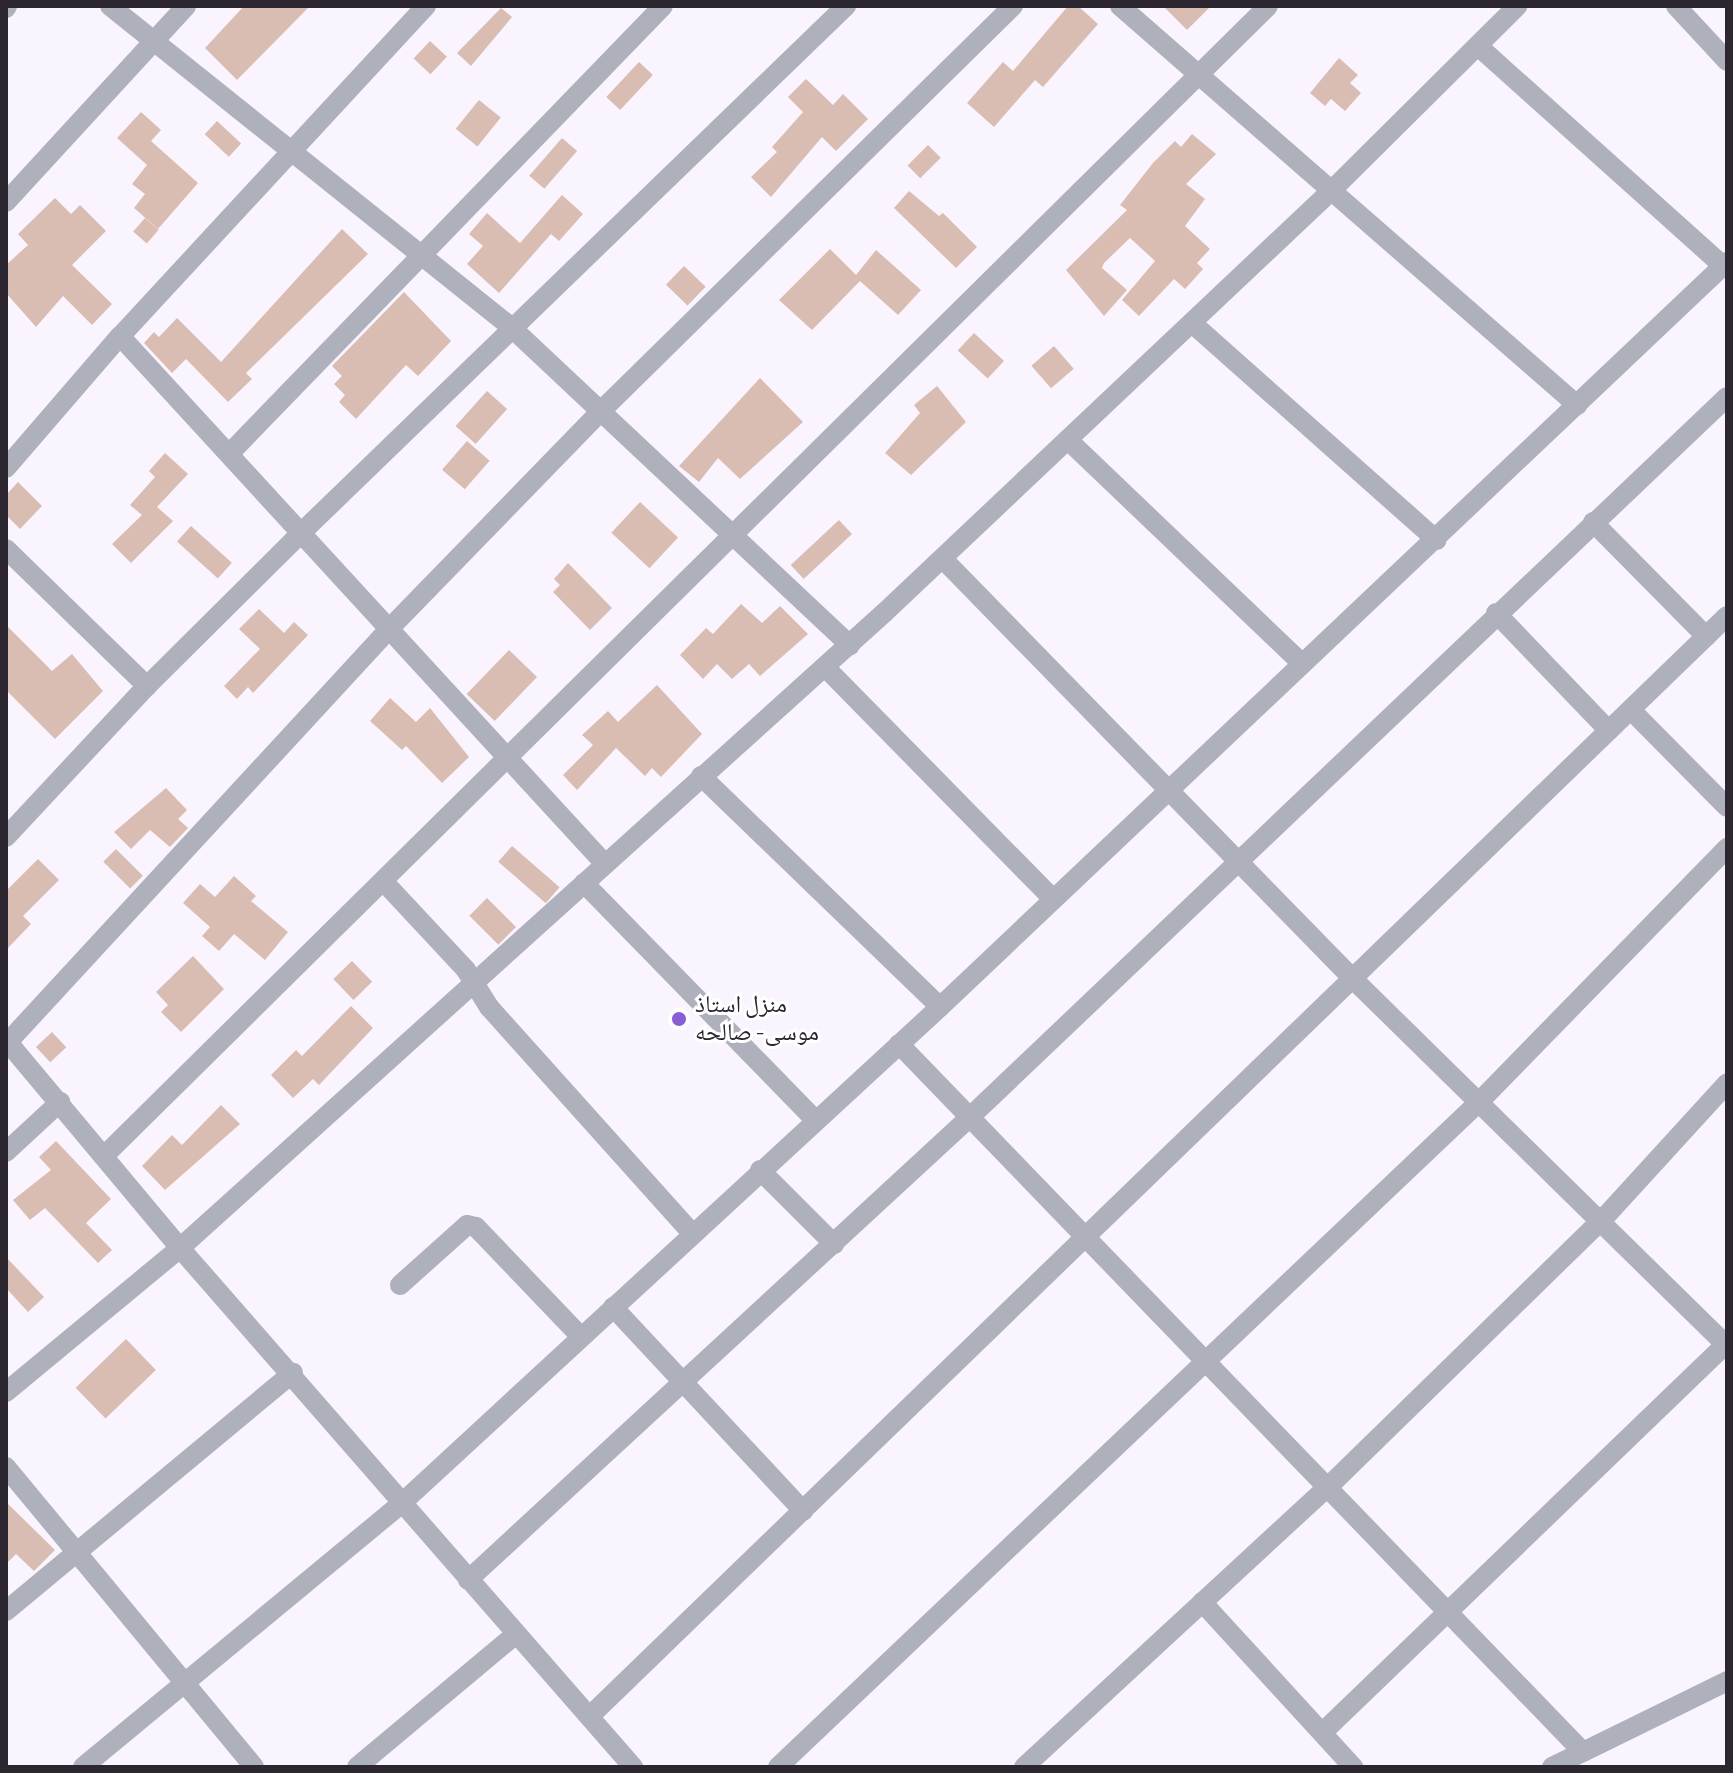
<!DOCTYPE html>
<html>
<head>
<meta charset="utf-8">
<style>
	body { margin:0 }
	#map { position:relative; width:1733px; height:1773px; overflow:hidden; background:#faf4fe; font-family:"Sofia Sans Condensed","Noto Naskh Arabic",sans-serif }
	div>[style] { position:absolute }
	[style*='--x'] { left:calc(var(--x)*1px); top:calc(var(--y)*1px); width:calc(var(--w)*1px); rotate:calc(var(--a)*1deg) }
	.building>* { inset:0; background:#d9bdb3; transform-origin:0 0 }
	.minor>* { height:20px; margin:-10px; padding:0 10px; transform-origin:10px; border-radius:10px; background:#aeb1bb }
	.dots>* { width:22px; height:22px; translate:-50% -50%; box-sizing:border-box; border:4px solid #fff; border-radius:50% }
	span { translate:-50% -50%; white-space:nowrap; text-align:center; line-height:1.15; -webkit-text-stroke:6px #fff; paint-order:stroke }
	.poi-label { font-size:24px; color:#2b262f }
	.left { translate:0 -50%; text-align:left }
	.frame { position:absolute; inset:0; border:8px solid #2b262f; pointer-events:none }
</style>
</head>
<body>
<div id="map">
	<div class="building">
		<i style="clip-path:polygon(244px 6px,310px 6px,237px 80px,205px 48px)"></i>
		<i style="clip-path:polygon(1068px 6px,1078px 6px,1098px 24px,1043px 87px,1035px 80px,994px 127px,967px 103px,1003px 62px,1013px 71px)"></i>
		<i style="clip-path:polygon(1163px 6px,1211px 6px,1187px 30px)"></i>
		<i style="clip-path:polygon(501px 8px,512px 17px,471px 66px,457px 53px)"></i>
		<i style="left:430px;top:41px;width:23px;height:24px;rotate:43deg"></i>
		<i style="clip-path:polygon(1339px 58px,1358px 75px,1350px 83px,1361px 93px,1345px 111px,1331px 99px,1325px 106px,1310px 93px)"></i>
		<i style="left:639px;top:62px;width:19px;height:48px;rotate:43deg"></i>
		<i style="clip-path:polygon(806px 79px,833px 105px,843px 94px,868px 119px,836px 151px,822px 137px,771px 197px,751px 177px,777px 152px,772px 147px,803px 112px,788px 97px)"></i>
		<i style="left:479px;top:100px;width:28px;height:37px;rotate:39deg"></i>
		<i style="clip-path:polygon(141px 112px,161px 130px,151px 141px,198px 183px,158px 229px,134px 208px,145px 194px,132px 184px,147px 165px,117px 138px)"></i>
		<i style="left:217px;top:121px;width:33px;height:18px;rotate:43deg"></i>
		<i style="clip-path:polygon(1192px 134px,1216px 154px,1186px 184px,1205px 199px,1185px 226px,1210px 249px,1197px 263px,1203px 269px,1185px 289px,1174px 279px,1139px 316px,1122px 300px,1155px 261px,1130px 238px,1104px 263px,1102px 268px,1127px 290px,1104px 316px,1066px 270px,1127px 210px,1120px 205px,1153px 163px,1175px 141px,1181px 147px)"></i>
		<i style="left:562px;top:138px;width:20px;height:50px;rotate:41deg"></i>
		<i style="left:928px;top:145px;width:18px;height:29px;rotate:45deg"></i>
		<i style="clip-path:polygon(909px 191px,939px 216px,943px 213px,977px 247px,956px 268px,894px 208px)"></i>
		<i style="clip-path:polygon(562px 195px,583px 214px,559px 241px,551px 234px,499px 293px,467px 264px,483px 246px,469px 234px,487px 213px,520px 243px)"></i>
		<i style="clip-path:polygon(55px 198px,71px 214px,80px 205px,106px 231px,72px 265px,112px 304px,92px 325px,63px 296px,36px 327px,6px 293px,6px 265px,28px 245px,18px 234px)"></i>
		<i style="left:145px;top:218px;width:18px;height:18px;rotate:41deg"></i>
		<i style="clip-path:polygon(342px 229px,368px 254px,246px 373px,252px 379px,228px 402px,186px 359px,172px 373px,144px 343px,154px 332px,159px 337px,177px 318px,221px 362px)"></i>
		<i style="clip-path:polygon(830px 249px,856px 275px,876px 250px,921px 290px,898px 315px,860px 281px,812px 330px,779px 300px)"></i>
		<i style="left:684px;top:266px;width:30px;height:26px;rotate:44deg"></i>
		<i style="clip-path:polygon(404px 292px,451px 341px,418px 376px,406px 365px,356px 419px,339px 402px,345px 395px,334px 384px,342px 376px,332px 366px)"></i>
		<i style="left:974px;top:333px;width:41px;height:24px;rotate:43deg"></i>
		<i style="left:1054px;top:346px;width:30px;height:30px;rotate:49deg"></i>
		<i style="clip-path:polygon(760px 378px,803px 422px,740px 479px,718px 458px,699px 482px,679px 466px)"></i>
		<i style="clip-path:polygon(937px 386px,966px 422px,911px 475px,885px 453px,920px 413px,914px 405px)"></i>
		<i style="left:487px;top:391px;width:27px;height:47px;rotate:42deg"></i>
		<i style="left:467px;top:441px;width:30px;height:38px;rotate:41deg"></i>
		<i style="clip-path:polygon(165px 453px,188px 474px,157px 507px,173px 521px,131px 563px,112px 544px,142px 515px,130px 505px,155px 477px,149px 471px)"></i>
		<i style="clip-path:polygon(18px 482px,42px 506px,20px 529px,6px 515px,6px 495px)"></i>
		<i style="left:640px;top:502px;width:52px;height:42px;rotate:43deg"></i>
		<i style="left:839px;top:520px;width:19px;height:66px;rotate:47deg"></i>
		<i style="left:191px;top:526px;width:55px;height:21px;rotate:42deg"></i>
		<i style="clip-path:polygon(568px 563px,612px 608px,590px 630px,553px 592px,560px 585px,554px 579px)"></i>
		<i style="clip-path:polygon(741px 604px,762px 623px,780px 606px,808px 634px,760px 676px,749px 664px,732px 679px,717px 664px,703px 679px,680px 655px,706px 628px,713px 634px)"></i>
		<i style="clip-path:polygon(259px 609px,284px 633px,294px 622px,308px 635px,253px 693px,248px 687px,237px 699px,224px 686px,260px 649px,239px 629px)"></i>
		<i style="clip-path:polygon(6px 625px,52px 671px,72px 654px,103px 691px,55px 739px,6px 690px)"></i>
		<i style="left:509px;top:650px;width:39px;height:61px;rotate:44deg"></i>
		<i style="clip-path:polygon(657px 685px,702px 734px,661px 777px,652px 768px,645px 776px,616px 748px,577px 790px,563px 775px,593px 745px,582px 735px,608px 711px,618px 722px)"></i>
		<i style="clip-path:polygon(390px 698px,416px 722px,430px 708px,469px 757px,442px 783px,406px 746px,402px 750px,370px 721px)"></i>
		<i style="clip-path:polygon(166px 788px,187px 810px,178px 819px,188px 828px,170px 847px,150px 830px,131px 849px,114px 832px)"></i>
		<i style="left:512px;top:846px;width:63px;height:21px;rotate:41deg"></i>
		<i style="left:116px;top:849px;width:38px;height:18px;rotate:45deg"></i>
		<i style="clip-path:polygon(38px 859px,59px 880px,23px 916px,31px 924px,6px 950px,6px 891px)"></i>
		<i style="clip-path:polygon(234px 876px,256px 896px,251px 901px,288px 932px,265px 960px,234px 934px,219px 951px,202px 936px,210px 927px,183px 903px,200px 884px,215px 897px)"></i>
		<i style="left:487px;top:898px;width:41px;height:25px;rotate:45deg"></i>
		<i style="clip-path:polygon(193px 956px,224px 989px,181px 1032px,161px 1012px,168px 1005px,156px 992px)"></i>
		<i style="left:352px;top:961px;width:29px;height:26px;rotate:46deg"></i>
		<i style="clip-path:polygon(351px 1006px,373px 1028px,319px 1085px,313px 1079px,293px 1098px,271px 1075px,296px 1050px,302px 1056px)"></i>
		<i style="left:52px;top:1032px;width:21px;height:22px;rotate:47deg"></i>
		<i style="clip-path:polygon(221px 1105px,240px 1124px,165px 1190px,142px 1166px,172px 1135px,182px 1145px)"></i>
		<i style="clip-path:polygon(56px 1141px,111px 1199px,86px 1223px,112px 1250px,98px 1263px,45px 1208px,30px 1220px,13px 1200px,51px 1170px,39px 1157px)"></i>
		<i style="clip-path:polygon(6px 1257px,44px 1297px,28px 1312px,6px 1288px)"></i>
		<i style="left:126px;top:1339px;width:43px;height:70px;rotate:46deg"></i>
		<i style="clip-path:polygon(6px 1502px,55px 1550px,34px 1571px,16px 1554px,6px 1564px)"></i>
	</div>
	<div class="minor">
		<i style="--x:110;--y:6;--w:514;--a:38.68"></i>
		<i style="--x:511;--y:327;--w:465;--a:43.2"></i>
		<i style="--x:426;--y:6;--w:450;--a:132.8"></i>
		<i style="--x:120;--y:336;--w:717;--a:47.43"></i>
		<i style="--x:1120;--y:6;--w:607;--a:41.12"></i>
		<i style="--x:1676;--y:6;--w:75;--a:47.2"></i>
		<i style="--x:6;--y:8;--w:2;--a:-63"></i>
		<i style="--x:1478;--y:46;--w:329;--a:41.9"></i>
		<i style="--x:6;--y:202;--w:266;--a:-47.4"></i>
		<i style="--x:1192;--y:323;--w:327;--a:41.6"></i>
		<i style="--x:1068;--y:440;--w:324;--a:43.7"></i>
		<i style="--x:230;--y:453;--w:622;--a:-45.91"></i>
		<i style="--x:6;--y:468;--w:174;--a:-49.2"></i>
		<i style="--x:1593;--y:522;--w:161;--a:45.3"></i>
		<i style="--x:6;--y:549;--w:197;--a:44.2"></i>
		<i style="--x:943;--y:559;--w:586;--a:45.69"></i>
		<i style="--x:1352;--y:978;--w:525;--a:44.46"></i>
		<i style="--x:1496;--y:613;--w:163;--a:46.2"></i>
		<i style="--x:825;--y:667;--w:325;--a:45.5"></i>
		<i style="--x:1631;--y:710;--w:136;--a:45.3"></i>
		<i style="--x:701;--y:776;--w:332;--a:44"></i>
		<i style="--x:6;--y:837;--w:207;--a:-47"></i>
		<i style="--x:147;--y:686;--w:218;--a:-44.8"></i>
		<i style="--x:302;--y:532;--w:757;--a:-44.04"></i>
		<i style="--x:385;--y:883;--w:119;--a:47"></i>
		<i style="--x:466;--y:970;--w:44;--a:58.1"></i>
		<i style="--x:489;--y:1007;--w:302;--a:48.1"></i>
		<i style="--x:584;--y:883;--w:331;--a:45.7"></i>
		<i style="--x:6;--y:1040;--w:271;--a:50.1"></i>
		<i style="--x:180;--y:1248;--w:689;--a:48.88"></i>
		<i style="--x:8;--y:1042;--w:563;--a:-47.3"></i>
		<i style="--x:390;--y:628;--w:305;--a:-45.8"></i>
		<i style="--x:603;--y:409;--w:575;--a:-44.51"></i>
		<i style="--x:899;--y:1044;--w:984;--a:45.99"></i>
		<i style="--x:1583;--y:1752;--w:161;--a:-26.2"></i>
		<i style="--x:6;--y:1152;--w:74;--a:-42.8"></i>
		<i style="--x:104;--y:1156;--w:1636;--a:-44.65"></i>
		<i style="--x:760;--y:1170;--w:105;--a:45"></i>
		<i style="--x:400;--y:1285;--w:90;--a:-41.8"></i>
		<i style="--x:467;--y:1225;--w:9;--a:13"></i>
		<i style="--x:476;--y:1227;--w:151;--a:46.3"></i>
		<i style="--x:613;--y:1307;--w:279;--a:47"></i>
		<i style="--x:6;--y:1392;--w:226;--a:-39.6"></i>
		<i style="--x:180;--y:1248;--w:948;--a:-42.05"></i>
		<i style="--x:884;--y:613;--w:618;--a:-43.36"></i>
		<i style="--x:1333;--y:189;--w:260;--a:-44.8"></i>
		<i style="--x:6;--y:1467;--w:389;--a:50.4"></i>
		<i style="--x:468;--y:1580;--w:682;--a:-42.68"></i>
		<i style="--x:969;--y:1118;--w:1046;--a:-43.57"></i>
		<i style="--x:1202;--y:1602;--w:224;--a:47.5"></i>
		<i style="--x:6;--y:1611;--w:373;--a:-39.7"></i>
		<i style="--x:590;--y:1716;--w:1582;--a:-44.05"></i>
		<i style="--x:1323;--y:1732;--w:561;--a:-43.92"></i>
		<i style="--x:83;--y:1767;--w:415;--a:-39.6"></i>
		<i style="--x:403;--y:1502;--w:730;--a:-42.67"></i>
		<i style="--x:940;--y:1007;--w:1084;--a:-43.43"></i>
		<i style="--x:357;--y:1767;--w:207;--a:-39.9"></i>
		<i style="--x:778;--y:1767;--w:968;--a:-43.49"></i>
		<i style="--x:1480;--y:1101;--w:354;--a:-45.7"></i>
		<i style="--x:1024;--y:1767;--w:415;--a:-42.7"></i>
		<i style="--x:1329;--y:1486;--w:383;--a:-44.3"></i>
		<i style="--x:1603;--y:1219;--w:184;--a:-47.6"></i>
		<i style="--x:1552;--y:1767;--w:34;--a:-26"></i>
	</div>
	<div class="dots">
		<i style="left:679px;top:1019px;background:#895ed7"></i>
	</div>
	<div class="poi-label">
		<span class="left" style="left:695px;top:1019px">منزل استاذ<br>موسى- صالحه</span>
	</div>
	<div class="frame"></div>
</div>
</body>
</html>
